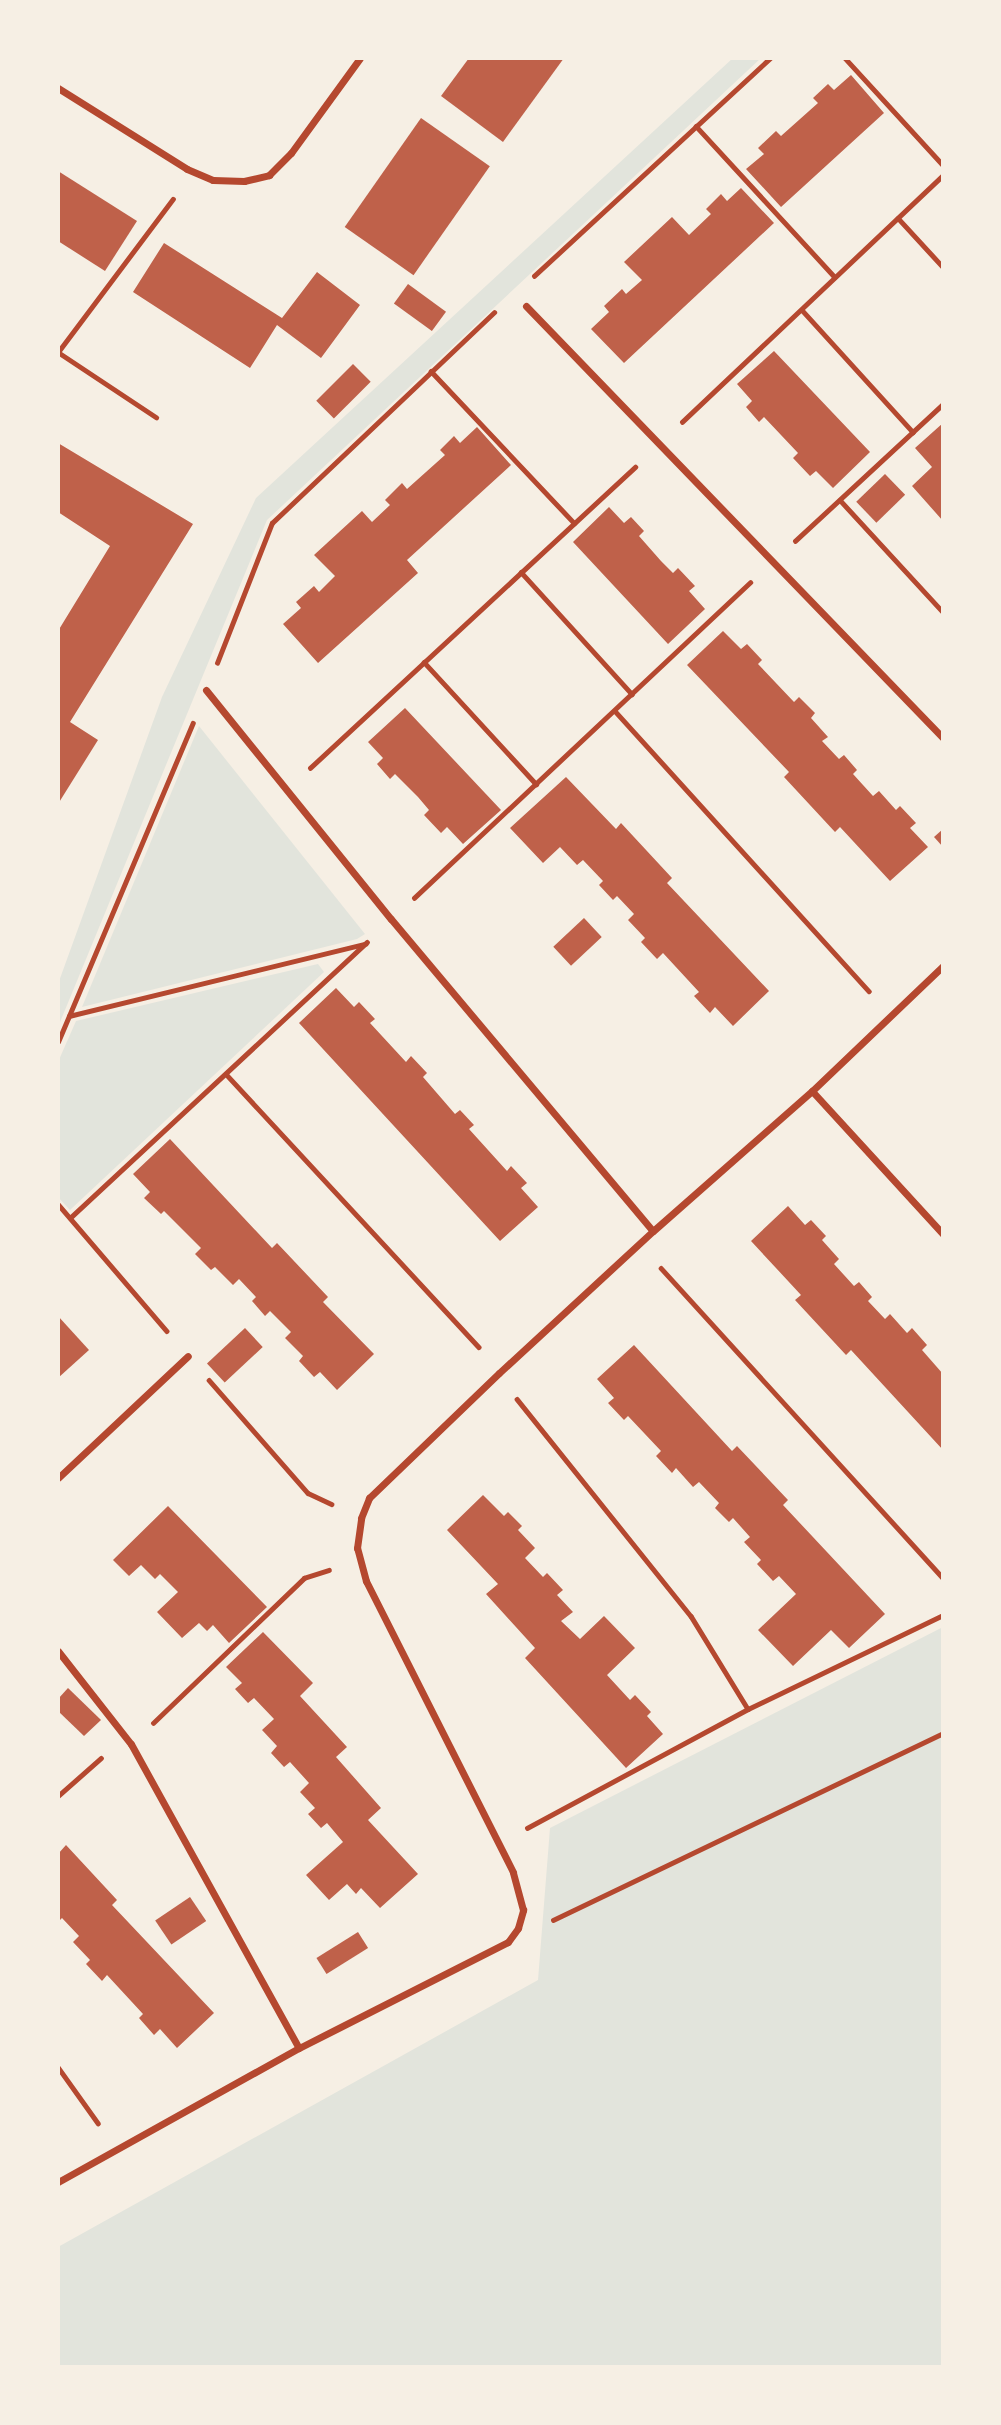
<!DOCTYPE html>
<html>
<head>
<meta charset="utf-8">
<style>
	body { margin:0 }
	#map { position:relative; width:1001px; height:2425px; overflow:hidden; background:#f6efe4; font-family:"Exo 2",sans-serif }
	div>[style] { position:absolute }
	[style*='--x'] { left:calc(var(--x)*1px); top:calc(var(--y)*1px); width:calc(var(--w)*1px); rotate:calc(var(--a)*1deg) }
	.green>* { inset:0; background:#e2e4dc }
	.building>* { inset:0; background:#bf614a; transform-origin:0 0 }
	.path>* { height:4.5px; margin:-2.25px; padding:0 2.25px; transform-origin:2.25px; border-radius:2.25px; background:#b5482f }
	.minor>* { height:7px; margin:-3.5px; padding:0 3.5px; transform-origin:3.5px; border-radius:3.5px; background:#b5482f }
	span { translate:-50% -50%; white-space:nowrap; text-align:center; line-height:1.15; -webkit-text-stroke:5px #f6efe4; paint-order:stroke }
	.frame { position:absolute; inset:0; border:60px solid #f6efe4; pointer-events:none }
</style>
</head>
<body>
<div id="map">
	<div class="green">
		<i style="clip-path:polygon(733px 58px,761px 58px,267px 520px,58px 1027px,58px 984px,162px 697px,256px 498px)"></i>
		<i style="clip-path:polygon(199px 726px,365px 934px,357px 939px,82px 1007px)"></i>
		<i style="clip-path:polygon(318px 964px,324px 972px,70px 1210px,58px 1197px,58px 1062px,76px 1021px)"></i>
		<i style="clip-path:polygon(943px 1627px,943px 2367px,58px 2367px,58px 2247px,538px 1980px,550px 1828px)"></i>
	</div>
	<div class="building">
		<i style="clip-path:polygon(469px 58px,564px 58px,503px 142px,441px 96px)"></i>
		<i style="clip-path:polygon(851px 75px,884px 113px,781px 207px,746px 169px,764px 154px,758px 148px,776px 131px,781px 136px,818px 103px,813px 98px,828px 84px,834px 90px)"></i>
		<i style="left:421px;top:118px;width:84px;height:133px;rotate:35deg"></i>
		<i style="clip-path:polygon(58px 171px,137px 221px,105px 271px,58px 241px)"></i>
		<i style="clip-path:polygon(741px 188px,774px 223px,624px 363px,591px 329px,609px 312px,604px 306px,622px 289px,626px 294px,642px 280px,624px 262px,672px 217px,689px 235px,711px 214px,706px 209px,721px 194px,727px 201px)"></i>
		<i style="clip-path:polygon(164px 243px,282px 318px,317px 272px,360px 305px,321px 358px,277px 325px,250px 368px,133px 292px)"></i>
		<i style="left:408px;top:284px;width:47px;height:24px;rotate:36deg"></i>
		<i style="clip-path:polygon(774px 351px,870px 452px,833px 488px,816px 471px,810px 476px,793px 458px,798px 453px,764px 417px,759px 422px,746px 407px,752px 401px,737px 384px)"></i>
		<i style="left:353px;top:364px;width:25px;height:52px;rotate:45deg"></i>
		<i style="clip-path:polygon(943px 423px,943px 521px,912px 486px,932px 467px,915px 448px)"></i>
		<i style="clip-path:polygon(477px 427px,511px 465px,407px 560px,418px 573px,318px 663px,283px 624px,301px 608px,296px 602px,314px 586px,319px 592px,335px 576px,314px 555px,362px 511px,372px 522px,390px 505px,385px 500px,402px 483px,407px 489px,445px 455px,440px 450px,454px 436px,460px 443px)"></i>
		<i style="clip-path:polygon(58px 443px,193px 524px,70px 722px,98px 740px,58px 804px,58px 631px,110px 546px,58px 512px)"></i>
		<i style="left:885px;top:474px;width:29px;height:40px;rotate:46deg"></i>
		<i style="clip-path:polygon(609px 507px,624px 523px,631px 517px,644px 531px,639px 536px,661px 561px,673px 573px,678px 568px,695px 586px,689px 591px,705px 609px,668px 644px,573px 542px)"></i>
		<i style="clip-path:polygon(723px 631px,741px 649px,747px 644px,762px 660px,758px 664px,794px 702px,799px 697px,815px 713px,811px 718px,828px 737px,822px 741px,839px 759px,844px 755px,857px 770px,853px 774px,873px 796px,879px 791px,896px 810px,900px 806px,916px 823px,910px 828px,928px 847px,890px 881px,840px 827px,835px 832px,784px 777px,789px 772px,687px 665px)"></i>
		<i style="clip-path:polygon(405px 708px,501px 810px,463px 844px,447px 827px,441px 833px,424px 815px,429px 810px,418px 797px,395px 774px,390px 779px,377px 764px,383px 758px,368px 742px)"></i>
		<i style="clip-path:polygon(566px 777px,616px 829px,621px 823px,672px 878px,667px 883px,769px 991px,733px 1026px,715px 1007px,710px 1013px,694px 996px,699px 992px,663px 953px,657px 959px,641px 942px,645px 938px,628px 920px,634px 914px,617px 896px,613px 900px,599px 885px,603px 881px,583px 860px,577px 865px,560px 847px,543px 863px,510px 828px)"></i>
		<i style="clip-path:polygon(943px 829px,943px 847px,934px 837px)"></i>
		<i style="left:584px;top:918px;width:26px;height:42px;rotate:47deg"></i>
		<i style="clip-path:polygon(336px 988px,354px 1007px,359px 1002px,375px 1019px,370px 1023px,406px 1062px,411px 1056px,427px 1073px,423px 1077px,455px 1114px,460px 1110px,474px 1125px,469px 1129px,507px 1171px,511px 1166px,527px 1183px,521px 1188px,538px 1207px,500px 1241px,299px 1023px)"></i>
		<i style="clip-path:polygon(170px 1139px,272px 1248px,277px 1243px,328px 1297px,323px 1302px,374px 1354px,337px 1390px,320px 1372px,314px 1377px,299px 1361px,303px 1356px,285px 1338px,291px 1332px,270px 1311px,265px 1316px,252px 1301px,256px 1297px,239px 1279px,233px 1285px,215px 1267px,211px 1270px,195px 1254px,201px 1248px,164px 1211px,161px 1214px,144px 1198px,150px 1192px,133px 1174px)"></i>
		<i style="clip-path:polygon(788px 1206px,805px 1225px,811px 1220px,826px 1236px,822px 1240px,839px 1259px,834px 1264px,854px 1286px,859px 1282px,872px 1297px,868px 1301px,885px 1319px,890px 1314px,907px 1333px,912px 1328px,927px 1345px,922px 1350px,943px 1374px,943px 1450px,851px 1350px,846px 1355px,795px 1300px,801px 1295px,751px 1241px)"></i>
		<i style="clip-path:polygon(58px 1316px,89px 1350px,58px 1378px)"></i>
		<i style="left:245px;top:1328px;width:26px;height:52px;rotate:47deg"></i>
		<i style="clip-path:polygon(634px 1345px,732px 1451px,737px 1446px,788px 1500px,783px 1505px,885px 1614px,849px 1648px,831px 1630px,793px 1666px,758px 1630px,796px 1594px,779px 1576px,773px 1581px,757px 1564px,761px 1560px,744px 1542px,750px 1537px,733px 1518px,729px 1522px,715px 1508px,719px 1503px,699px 1482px,693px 1487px,676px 1468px,672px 1473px,656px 1456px,661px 1451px,628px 1416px,624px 1420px,608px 1403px,614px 1398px,597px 1379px)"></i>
		<i style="clip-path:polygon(483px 1495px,504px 1516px,508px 1512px,522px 1526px,518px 1530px,535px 1548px,525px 1558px,543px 1577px,547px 1573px,563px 1590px,557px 1595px,573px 1612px,561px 1621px,580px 1639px,604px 1616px,635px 1648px,607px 1675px,630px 1700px,635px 1695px,651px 1712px,647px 1716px,663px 1734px,626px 1768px,525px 1658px,535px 1648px,486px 1594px,498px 1584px,447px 1530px)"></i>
		<i style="clip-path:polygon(168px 1506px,267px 1607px,229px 1643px,213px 1625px,207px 1631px,199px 1623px,182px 1638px,157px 1612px,178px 1592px,160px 1574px,155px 1579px,141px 1565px,129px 1576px,113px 1560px)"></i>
		<i style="clip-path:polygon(263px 1632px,313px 1683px,300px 1696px,347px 1747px,336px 1757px,381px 1808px,368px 1820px,418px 1874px,380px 1908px,361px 1888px,356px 1894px,347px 1884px,329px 1900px,306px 1875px,343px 1842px,327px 1823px,321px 1828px,308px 1814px,315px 1808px,300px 1792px,309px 1783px,290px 1762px,284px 1767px,271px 1753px,277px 1746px,262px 1730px,274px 1719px,254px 1698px,248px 1703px,235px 1689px,242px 1683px,226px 1667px)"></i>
		<i style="clip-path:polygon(68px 1688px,101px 1720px,84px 1736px,58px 1711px,58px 1699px)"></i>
		<i style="clip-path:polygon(66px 1845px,117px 1900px,112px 1905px,214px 2013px,177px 2048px,160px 2029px,154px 2035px,139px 2018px,143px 2014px,107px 1975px,102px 1981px,86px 1964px,90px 1960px,73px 1942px,79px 1936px,62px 1918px,58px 1922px,58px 1854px)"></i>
		<i style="left:190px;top:1897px;width:29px;height:42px;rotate:56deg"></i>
		<i style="left:358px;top:1932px;width:19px;height:49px;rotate:58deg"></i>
	</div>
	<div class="path">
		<i style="--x:845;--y:58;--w:145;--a:47.5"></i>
		<i style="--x:696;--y:126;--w:205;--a:47.4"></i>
		<i style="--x:898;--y:218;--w:67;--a:47.4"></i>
		<i style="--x:534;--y:276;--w:321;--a:-42.7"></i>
		<i style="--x:802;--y:310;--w:165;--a:47.7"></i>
		<i style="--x:58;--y:352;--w:191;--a:-53.1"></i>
		<i style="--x:58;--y:352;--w:118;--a:33.6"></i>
		<i style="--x:431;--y:371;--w:209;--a:46.7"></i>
		<i style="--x:682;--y:422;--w:359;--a:-43.4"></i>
		<i style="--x:840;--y:500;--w:152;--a:47.4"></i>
		<i style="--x:795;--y:541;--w:202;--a:-42.8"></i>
		<i style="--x:521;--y:572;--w:165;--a:47.7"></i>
		<i style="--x:424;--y:662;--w:166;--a:47.4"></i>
		<i style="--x:217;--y:663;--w:150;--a:-68.6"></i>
		<i style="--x:272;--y:523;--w:306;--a:-43.5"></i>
		<i style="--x:615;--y:711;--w:378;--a:47.8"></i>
		<i style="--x:310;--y:768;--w:443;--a:-42.8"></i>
		<i style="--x:414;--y:898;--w:461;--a:-43.2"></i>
		<i style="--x:69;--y:1016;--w:305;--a:-13.7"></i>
		<i style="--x:58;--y:1042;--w:346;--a:-67.1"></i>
		<i style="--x:226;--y:1074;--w:372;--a:47.2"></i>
		<i style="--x:58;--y:1204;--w:167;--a:49.4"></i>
		<i style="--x:70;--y:1218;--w:405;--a:-42.9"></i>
		<i style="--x:661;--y:1268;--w:419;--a:47.7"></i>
		<i style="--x:209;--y:1380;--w:150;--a:48.8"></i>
		<i style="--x:308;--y:1493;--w:26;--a:25"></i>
		<i style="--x:517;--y:1399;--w:278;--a:51.3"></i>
		<i style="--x:691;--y:1616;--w:109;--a:58.5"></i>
		<i style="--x:153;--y:1723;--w:209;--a:-43.8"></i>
		<i style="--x:304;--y:1578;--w:26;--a:-18"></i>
		<i style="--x:58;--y:1796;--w:57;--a:-41.5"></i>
		<i style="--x:527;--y:1828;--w:251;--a:-28.3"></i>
		<i style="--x:748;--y:1709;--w:216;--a:-25.7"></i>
		<i style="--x:553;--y:1920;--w:433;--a:-25.6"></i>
		<i style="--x:58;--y:2067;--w:69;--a:54.5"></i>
	</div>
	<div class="minor">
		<i style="--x:58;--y:88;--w:152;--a:32.1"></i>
		<i style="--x:187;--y:169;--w:28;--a:23"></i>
		<i style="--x:213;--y:180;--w:31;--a:2"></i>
		<i style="--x:244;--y:181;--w:26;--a:-13"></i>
		<i style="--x:269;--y:175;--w:31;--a:-45"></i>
		<i style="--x:291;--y:153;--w:117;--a:-54"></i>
		<i style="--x:526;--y:306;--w:600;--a:46.01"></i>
		<i style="--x:206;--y:690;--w:294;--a:51.1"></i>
		<i style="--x:391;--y:919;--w:407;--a:50"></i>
		<i style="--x:812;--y:1091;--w:194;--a:47.5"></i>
		<i style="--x:58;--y:1478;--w:178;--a:-43.2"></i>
		<i style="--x:58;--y:1651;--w:118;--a:51.9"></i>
		<i style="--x:131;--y:1744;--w:347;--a:61.1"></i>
		<i style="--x:58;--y:2182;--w:276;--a:-29.1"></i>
		<i style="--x:299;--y:2048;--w:234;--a:-26.9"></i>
		<i style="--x:508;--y:1942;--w:17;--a:-54"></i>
		<i style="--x:518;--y:1928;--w:19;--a:-74"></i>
		<i style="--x:523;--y:1910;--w:39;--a:-105"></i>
		<i style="--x:513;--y:1872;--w:326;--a:-116.8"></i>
		<i style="--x:366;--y:1581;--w:34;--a:-105"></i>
		<i style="--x:357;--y:1548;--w:30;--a:-82"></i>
		<i style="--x:361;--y:1518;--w:22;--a:-68"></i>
		<i style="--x:369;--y:1498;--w:180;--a:-43.9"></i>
		<i style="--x:499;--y:1373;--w:209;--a:-42.7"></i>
		<i style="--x:653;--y:1231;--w:212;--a:-41.4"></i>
		<i style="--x:812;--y:1091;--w:181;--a:-43.7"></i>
	</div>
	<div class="frame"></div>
</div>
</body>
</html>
